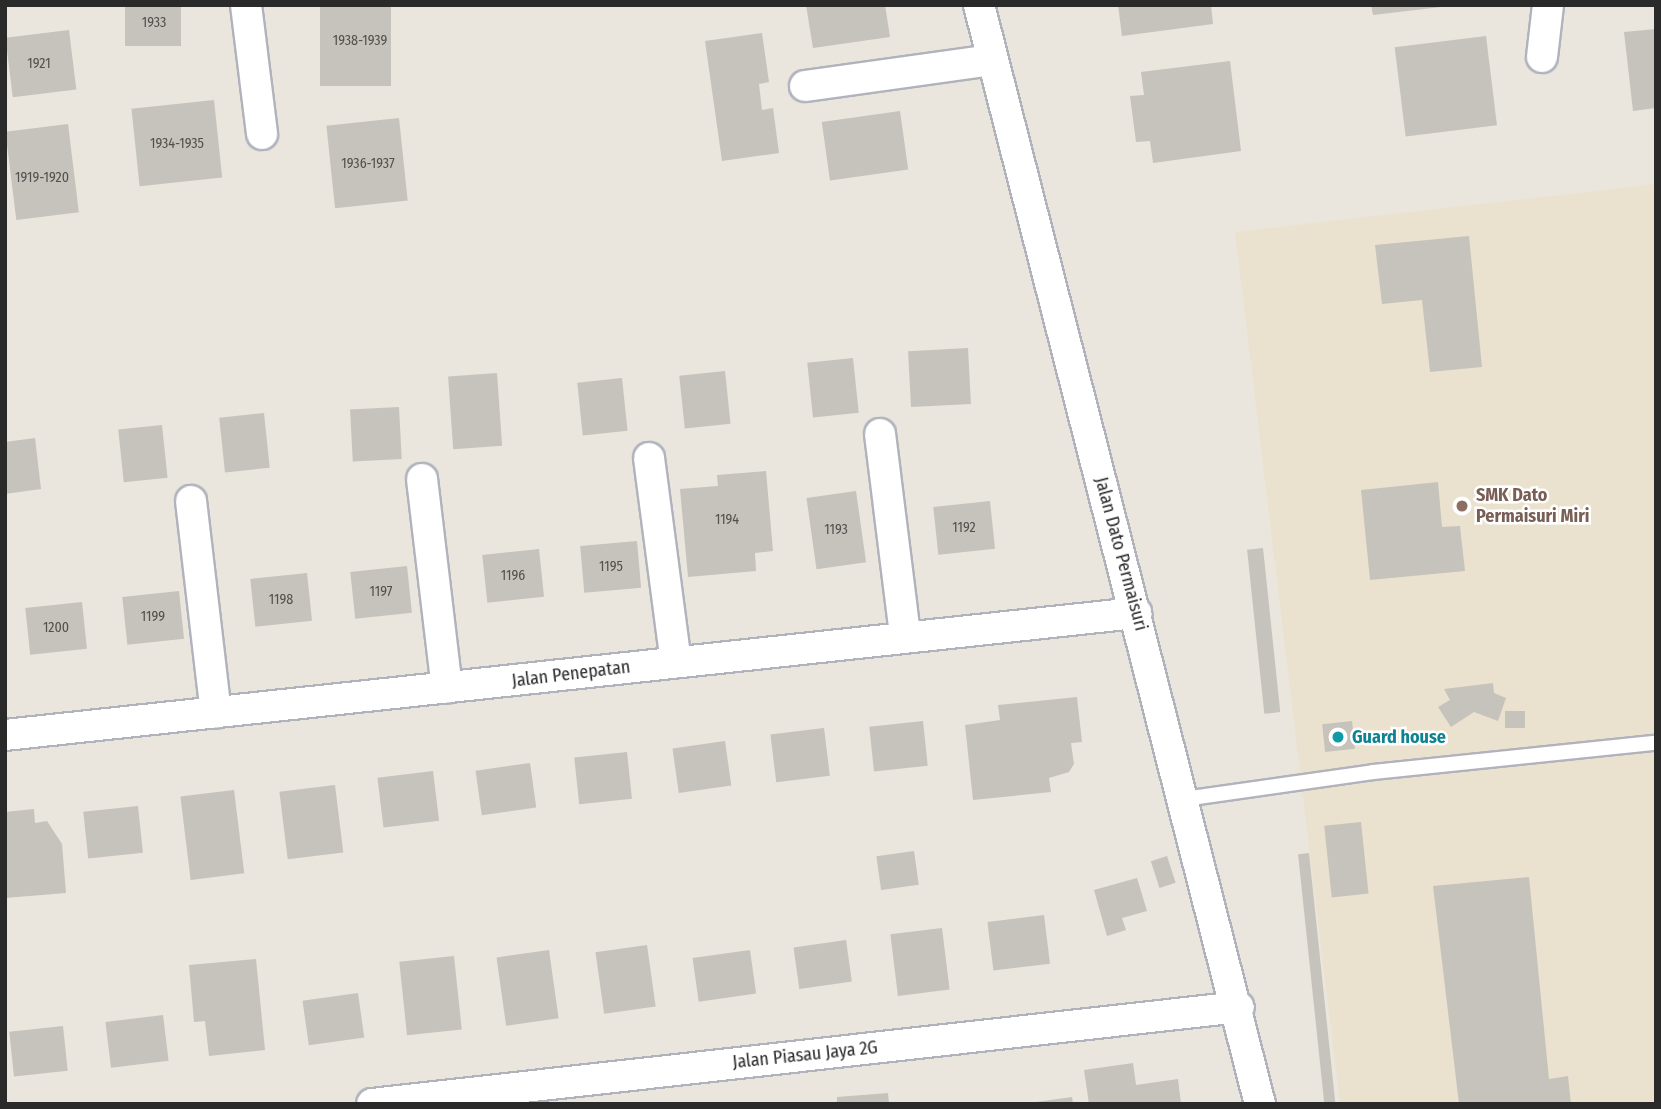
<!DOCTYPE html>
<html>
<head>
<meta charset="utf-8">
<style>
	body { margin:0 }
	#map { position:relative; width:1661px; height:1109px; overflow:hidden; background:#eae5dd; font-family:"Fira Sans Condensed",sans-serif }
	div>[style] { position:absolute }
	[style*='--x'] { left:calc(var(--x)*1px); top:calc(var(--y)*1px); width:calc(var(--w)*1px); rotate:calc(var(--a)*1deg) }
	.education>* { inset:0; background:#eae2cf }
	.building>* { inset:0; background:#c6c3bc; transform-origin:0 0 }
	.roads { filter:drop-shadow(2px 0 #b1b3bc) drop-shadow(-2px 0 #b1b3bc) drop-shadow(0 2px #b1b3bc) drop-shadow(0 -2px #b1b3bc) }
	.lane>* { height:14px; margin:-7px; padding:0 7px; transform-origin:7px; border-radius:7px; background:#fff }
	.street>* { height:30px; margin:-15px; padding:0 15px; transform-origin:15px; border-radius:15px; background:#fff }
	.dots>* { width:19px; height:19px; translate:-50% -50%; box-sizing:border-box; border:4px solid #fff; border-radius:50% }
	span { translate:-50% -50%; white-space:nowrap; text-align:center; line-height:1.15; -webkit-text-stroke:5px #fff; paint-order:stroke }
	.number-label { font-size:14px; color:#51504e }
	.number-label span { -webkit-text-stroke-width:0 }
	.education-label { font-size:18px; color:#785e54; font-weight:700 }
	.left { translate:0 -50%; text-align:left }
	.street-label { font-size:18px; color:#2a2a2a }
	.culture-label { font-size:18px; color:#0d838f; font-weight:700 }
	.frame { position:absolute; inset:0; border:7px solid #2a2a2a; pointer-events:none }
</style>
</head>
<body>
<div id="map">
	<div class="education">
		<i style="clip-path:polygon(1656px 184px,1656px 1104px,1340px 1104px,1235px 232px)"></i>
	</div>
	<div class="building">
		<i style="left:125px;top:5px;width:56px;height:41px"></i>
		<i style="left:320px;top:5px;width:71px;height:81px"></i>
		<i style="clip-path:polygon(806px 5px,885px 5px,890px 37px,813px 48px)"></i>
		<i style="clip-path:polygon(1118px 5px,1211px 5px,1213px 24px,1122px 36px)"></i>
		<i style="clip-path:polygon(1371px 5px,1441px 5px,1441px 7px,1373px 15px)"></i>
		<i style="clip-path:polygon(1656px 29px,1656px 108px,1633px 111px,1624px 32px)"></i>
		<i style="left:69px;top:30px;width:60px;height:64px;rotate:83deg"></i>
		<i style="clip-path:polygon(762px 33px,769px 82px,759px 84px,762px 110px,773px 108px,779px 153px,722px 161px,705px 41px)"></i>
		<i style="left:1486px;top:36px;width:90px;height:92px;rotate:83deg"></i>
		<i style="clip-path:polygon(1230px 61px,1241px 151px,1153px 163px,1150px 141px,1136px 142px,1130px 96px,1144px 95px,1141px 72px)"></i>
		<i style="left:214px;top:100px;width:78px;height:83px;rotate:84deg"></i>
		<i style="left:900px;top:111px;width:59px;height:79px;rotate:82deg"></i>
		<i style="left:399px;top:118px;width:83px;height:73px;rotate:84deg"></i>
		<i style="left:68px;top:124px;width:89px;height:63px;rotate:83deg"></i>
		<i style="clip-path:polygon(1469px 236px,1482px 367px,1430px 372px,1422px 300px,1382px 304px,1375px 245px)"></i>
		<i style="left:968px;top:348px;width:56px;height:60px;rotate:87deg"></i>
		<i style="left:853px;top:358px;width:55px;height:46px;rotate:84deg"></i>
		<i style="left:725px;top:371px;width:53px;height:46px;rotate:84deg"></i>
		<i style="left:497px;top:373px;width:73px;height:49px;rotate:86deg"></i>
		<i style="left:622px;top:378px;width:53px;height:45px;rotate:84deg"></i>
		<i style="left:399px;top:407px;width:52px;height:49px;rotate:87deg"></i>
		<i style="left:264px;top:413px;width:55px;height:45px;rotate:84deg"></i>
		<i style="left:162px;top:425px;width:53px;height:44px;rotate:84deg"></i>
		<i style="clip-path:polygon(35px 438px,41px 489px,5px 494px,5px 442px)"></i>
		<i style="clip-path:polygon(766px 471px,773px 551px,755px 553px,756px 571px,688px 577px,680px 489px,718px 486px,717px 475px)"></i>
		<i style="clip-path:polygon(1438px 482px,1442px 527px,1460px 526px,1465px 571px,1370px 580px,1361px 490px)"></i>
		<i style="left:856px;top:491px;width:72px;height:50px;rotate:82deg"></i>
		<i style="left:990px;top:501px;width:48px;height:57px;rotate:84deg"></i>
		<i style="left:637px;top:541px;width:47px;height:57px;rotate:85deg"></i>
		<i style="left:1263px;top:548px;width:165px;height:16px;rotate:84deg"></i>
		<i style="left:539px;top:549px;width:48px;height:57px;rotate:84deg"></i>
		<i style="left:407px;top:566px;width:47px;height:57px;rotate:84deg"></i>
		<i style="left:307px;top:573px;width:48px;height:57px;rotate:84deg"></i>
		<i style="left:179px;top:591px;width:48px;height:57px;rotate:84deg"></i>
		<i style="left:82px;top:602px;width:47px;height:57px;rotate:84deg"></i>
		<i style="clip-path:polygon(1493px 683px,1494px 693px,1506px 698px,1498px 721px,1474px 712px,1451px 727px,1438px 707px,1450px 700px,1444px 689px)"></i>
		<i style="clip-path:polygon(1077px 697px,1082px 742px,1071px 743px,1074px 764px,1069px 772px,1049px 778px,1051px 792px,973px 800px,965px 725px,1000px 720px,998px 705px)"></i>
		<i style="left:1505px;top:711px;width:20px;height:17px"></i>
		<i style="left:923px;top:721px;width:45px;height:54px;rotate:84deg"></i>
		<i style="left:1352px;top:721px;width:28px;height:30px;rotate:84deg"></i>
		<i style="left:824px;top:728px;width:48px;height:54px;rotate:83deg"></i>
		<i style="left:725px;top:741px;width:45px;height:53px;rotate:82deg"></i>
		<i style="left:627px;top:752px;width:47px;height:53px;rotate:84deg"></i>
		<i style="left:530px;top:763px;width:45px;height:55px;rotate:82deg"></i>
		<i style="left:433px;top:771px;width:50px;height:56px;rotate:83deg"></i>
		<i style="left:335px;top:785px;width:68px;height:56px;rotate:83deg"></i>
		<i style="left:234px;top:790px;width:84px;height:54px;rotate:83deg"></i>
		<i style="left:138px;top:806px;width:47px;height:55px;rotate:84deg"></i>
		<i style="clip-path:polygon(34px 809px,35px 823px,47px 821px,62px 844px,66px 893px,5px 898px,5px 812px)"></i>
		<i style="left:1361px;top:822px;width:72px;height:37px;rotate:84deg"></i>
		<i style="left:914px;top:851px;width:34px;height:38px;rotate:82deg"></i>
		<i style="left:1309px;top:853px;width:252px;height:11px;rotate:84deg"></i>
		<i style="left:1167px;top:856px;width:28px;height:17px;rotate:72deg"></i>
		<i style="clip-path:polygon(1529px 877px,1549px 1079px,1568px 1076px,1571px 1104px,1459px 1104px,1433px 886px)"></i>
		<i style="clip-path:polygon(1137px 878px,1147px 911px,1122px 918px,1126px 930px,1107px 936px,1094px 890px)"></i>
		<i style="left:1044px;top:915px;width:49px;height:57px;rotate:83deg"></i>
		<i style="left:942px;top:928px;width:62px;height:52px;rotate:83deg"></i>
		<i style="left:846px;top:940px;width:42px;height:53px;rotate:82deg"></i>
		<i style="left:647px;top:945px;width:62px;height:52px;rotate:82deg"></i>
		<i style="left:549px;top:950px;width:69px;height:53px;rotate:82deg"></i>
		<i style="left:750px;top:950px;width:44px;height:58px;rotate:82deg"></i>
		<i style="left:454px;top:956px;width:74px;height:55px;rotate:84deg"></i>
		<i style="clip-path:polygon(256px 959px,265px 1050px,209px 1056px,205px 1021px,194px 1022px,189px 965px)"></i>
		<i style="left:358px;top:993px;width:45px;height:56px;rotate:82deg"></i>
		<i style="left:163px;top:1015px;width:46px;height:58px;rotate:83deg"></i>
		<i style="left:63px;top:1026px;width:45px;height:54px;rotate:84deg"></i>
		<i style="clip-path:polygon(1133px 1063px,1136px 1085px,1178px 1079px,1181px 1104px,1089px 1104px,1084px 1070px)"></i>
		<i style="clip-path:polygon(888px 1093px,889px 1104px,837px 1104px,837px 1097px)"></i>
		<i style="clip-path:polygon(1072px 1097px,1073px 1104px,1036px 1104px,1036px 1102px)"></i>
	</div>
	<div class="roads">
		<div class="lane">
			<i style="--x:1184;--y:799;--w:191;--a:-8.1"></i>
			<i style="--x:1373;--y:772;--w:284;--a:-5.9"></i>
		</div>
		<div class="street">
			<i style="--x:246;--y:5;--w:130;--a:82.9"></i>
			<i style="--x:979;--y:5;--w:1134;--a:75.66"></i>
			<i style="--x:1542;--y:57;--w:52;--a:-83.4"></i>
			<i style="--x:805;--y:86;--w:189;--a:-7.9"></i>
			<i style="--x:880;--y:434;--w:204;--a:82.9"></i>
			<i style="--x:649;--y:458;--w:206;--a:82.5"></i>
			<i style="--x:422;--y:479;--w:210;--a:83.2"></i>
			<i style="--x:191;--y:501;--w:213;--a:83.3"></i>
			<i style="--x:5;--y:735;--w:1138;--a:-6.16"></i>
			<i style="--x:372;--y:1104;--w:872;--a:-6.38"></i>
		</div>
	</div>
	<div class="dots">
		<i style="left:1462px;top:506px;background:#8d6e63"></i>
		<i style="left:1338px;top:737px;background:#0f9aa8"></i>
	</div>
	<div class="number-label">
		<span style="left:154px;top:23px">1933</span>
		<span style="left:360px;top:41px">1938-1939</span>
		<span style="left:39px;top:64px">1921</span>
		<span style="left:177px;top:144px">1934-1935</span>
		<span style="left:368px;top:164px">1936-1937</span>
		<span style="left:42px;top:178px">1919-1920</span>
		<span style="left:727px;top:520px">1194</span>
		<span style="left:964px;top:528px">1192</span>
		<span style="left:836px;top:530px">1193</span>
		<span style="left:611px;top:567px">1195</span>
		<span style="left:513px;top:576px">1196</span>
		<span style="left:381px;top:592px">1197</span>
		<span style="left:281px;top:600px">1198</span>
		<span style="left:153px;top:617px">1199</span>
		<span style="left:56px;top:628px">1200</span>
	</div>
	<div class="education-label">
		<span class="left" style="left:1476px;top:506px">SMK Dato<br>Permaisuri Miri</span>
	</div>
	<div class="street-label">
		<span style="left:1121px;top:554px;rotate:75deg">Jalan Dato Permaisuri</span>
		<span style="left:571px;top:674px;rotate:-7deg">Jalan Penepatan</span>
		<span style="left:805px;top:1055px;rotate:-6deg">Jalan Piasau Jaya 2G</span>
	</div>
	<div class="culture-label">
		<span class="left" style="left:1352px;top:737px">Guard house</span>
	</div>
	<div class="frame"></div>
</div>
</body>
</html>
